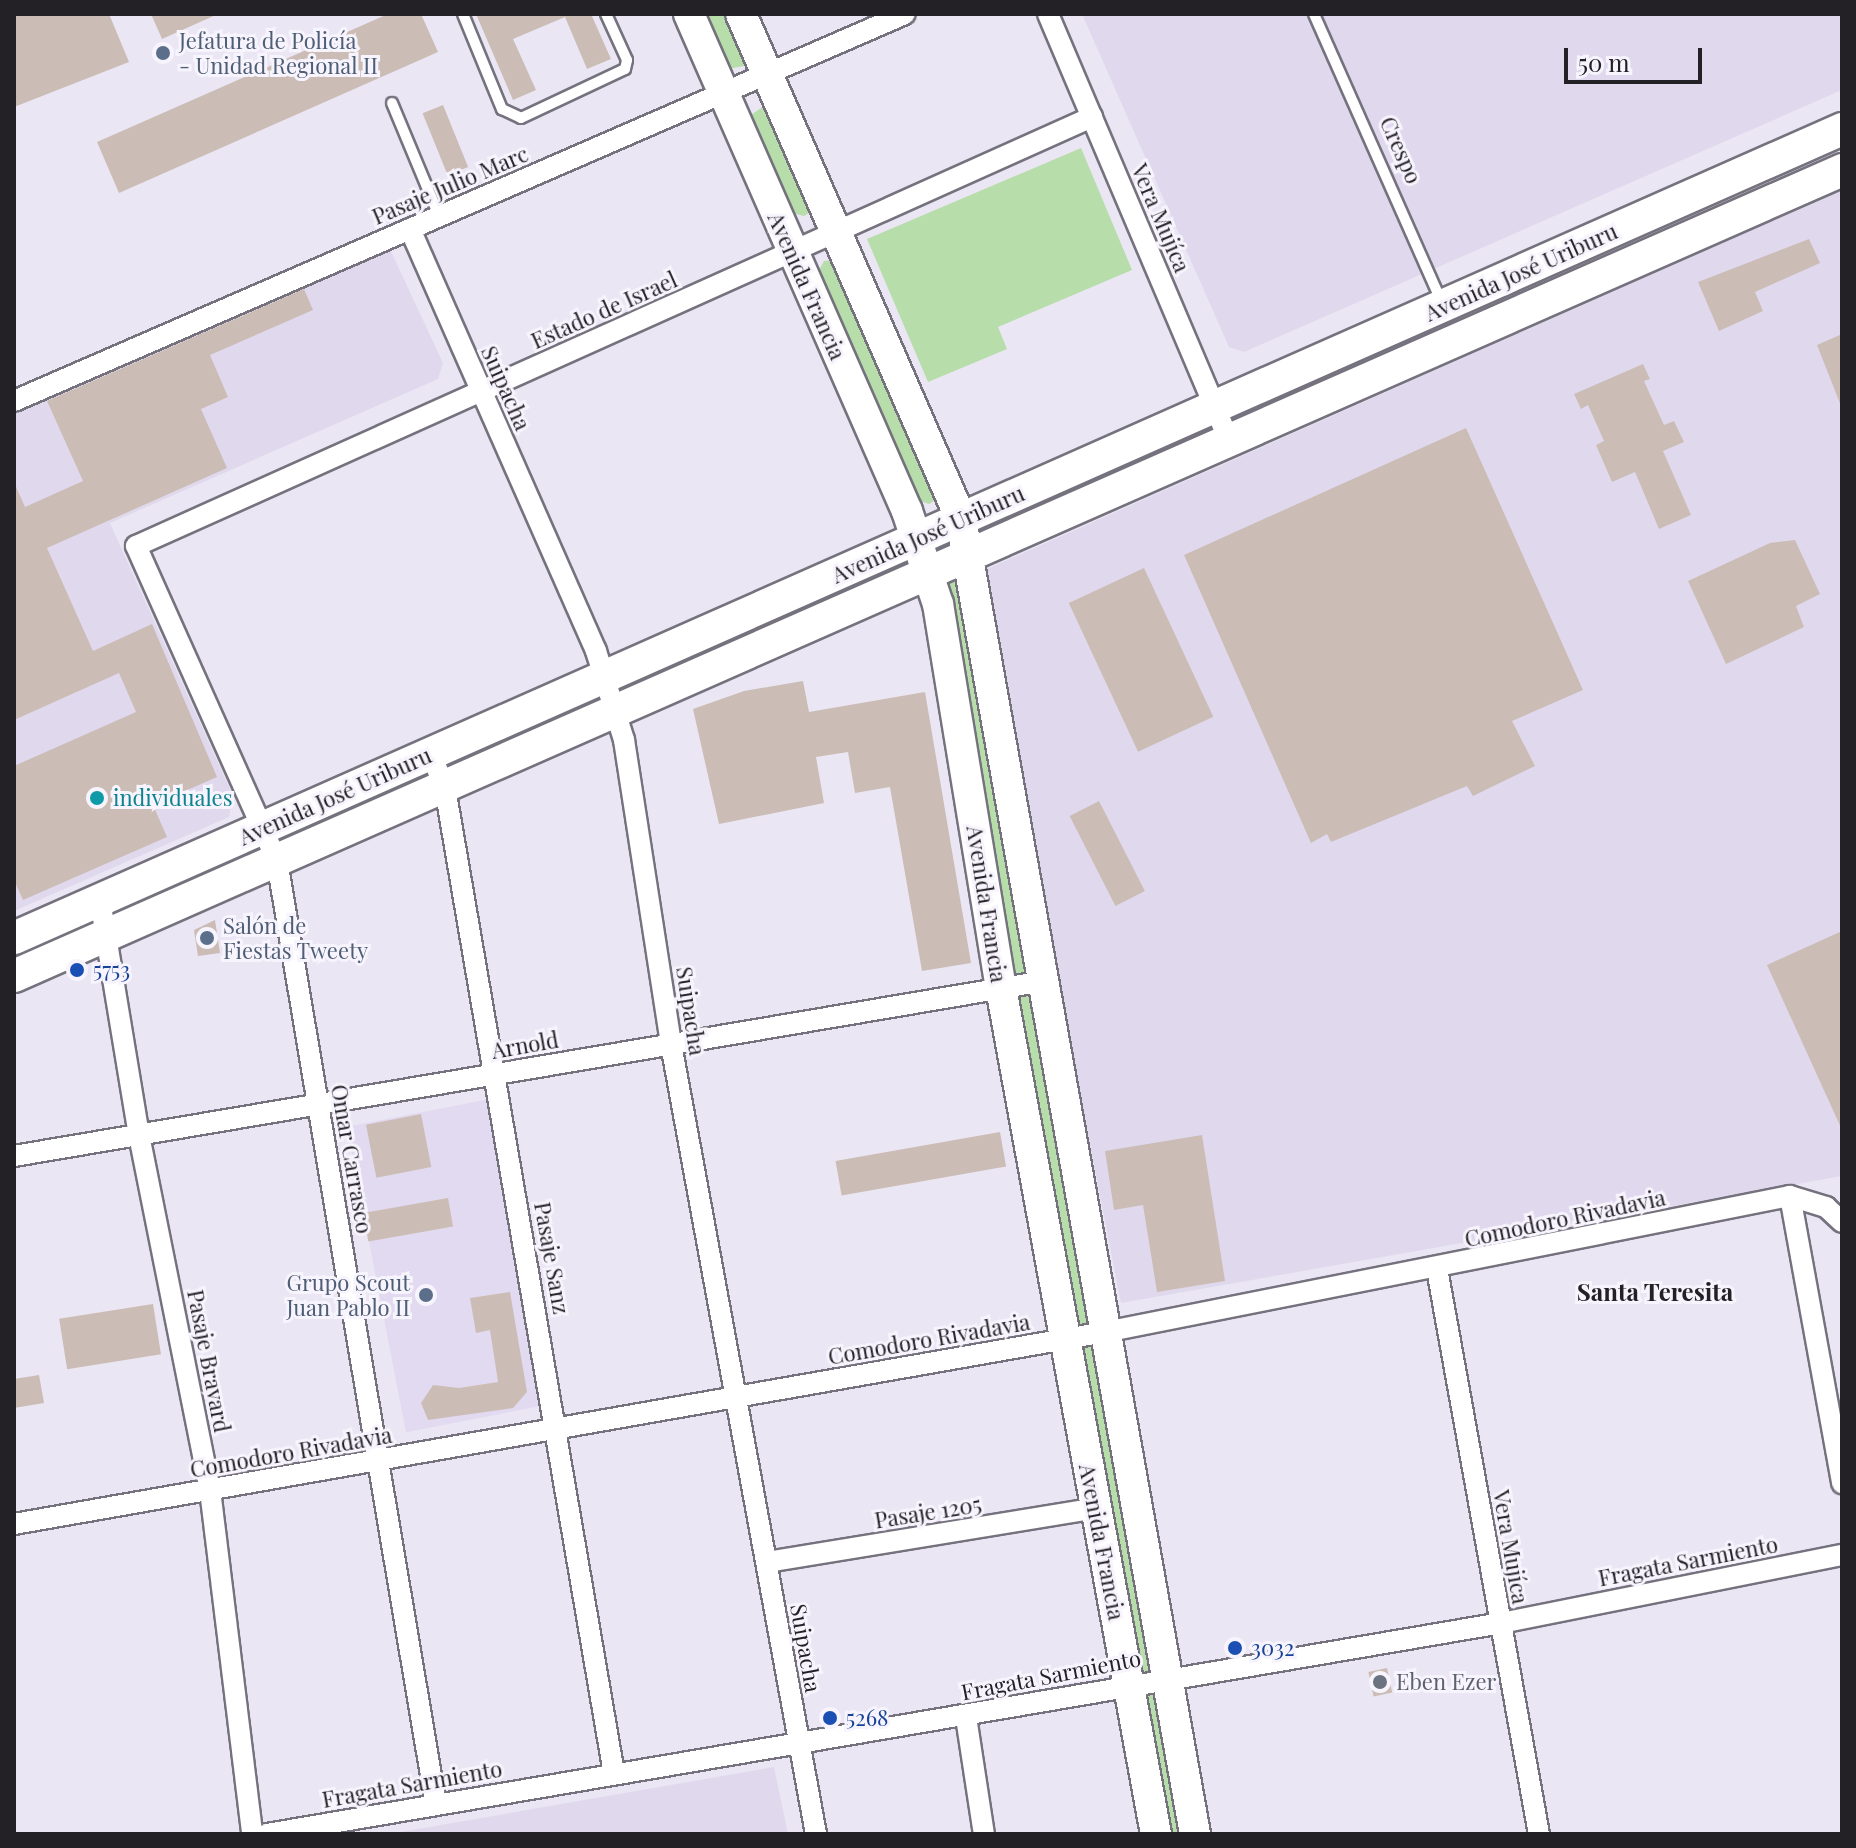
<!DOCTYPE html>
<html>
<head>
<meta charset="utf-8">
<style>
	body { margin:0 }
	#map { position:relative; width:1856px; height:1848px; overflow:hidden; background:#eae6f4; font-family:"Playfair Display",serif }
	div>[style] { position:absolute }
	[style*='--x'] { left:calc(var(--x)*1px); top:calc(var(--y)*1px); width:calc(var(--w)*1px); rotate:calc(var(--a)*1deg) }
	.built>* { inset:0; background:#e0d9ee }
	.education>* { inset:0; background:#e2daf0; transform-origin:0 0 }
	.green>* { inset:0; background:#b7ddaa; transform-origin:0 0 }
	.building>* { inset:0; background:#cbbdb5; transform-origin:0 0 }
	.roads { filter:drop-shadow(2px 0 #75727e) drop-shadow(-2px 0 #75727e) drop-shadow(0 2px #75727e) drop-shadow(0 -2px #75727e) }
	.lane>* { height:10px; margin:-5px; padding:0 5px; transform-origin:5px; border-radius:5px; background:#fff }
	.street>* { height:20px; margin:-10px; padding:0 10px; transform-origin:10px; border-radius:10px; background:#fff }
	.secondary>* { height:30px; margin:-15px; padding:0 15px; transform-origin:15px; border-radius:15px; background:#fff }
	.primary>* { height:32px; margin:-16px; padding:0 16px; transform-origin:16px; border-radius:16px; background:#fff }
	.dots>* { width:22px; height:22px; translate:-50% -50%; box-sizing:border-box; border:4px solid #f7f4fd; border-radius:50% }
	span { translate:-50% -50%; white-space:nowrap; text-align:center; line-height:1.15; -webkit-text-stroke:6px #f7f4fd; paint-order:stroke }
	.service-label { font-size:22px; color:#4e5e75 }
	.left { translate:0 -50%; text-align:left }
	.right { translate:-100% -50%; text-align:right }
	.street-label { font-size:22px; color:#232126 }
	.culture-label { font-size:22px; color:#0d838f }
	.transit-label { font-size:22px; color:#164399 }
	.worship-label { font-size:22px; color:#5b616d }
	.neighbourhood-label { font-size:24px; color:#232126; font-weight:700 }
	.frame { position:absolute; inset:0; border:16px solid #232126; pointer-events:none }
	.scale { position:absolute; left:1564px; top:48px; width:138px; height:36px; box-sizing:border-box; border:4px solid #232126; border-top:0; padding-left:10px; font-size:24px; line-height:28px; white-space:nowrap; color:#232126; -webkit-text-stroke:6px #f7f4fd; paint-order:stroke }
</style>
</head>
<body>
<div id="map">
	<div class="built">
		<i style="clip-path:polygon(1082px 14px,1842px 14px,1842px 90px,1244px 352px,1229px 347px)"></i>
		<i style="clip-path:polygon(1842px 190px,1842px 1176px,1121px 1303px,978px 573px)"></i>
		<i style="clip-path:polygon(389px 247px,443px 363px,438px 379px,110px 523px,233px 796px,229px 817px,14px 911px,14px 413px)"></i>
		<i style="clip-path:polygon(774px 1767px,788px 1834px,389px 1834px)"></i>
	</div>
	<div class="education">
		<i style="left:490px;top:1099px;width:311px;height:146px;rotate:79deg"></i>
	</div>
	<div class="green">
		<i style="clip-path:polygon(700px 14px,730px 14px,748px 59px,744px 66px,728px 69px)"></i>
		<i style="clip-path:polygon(764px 106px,772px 110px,812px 211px,804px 216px,788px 212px,748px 117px)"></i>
		<i style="clip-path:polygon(1081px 148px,1132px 270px,998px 327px,1007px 349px,928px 382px,867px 239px)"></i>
		<i style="clip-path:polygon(833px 260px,937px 499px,929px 504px,915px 499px,817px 274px,824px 261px)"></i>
		<i style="left:970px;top:557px;width:1297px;height:44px;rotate:80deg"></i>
	</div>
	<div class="building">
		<i style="clip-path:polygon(14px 14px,109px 14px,129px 62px,14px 107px)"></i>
		<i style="clip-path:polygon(151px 14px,218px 14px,162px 39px)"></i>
		<i style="clip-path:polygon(388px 14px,421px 14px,438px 52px,119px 193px,97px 142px)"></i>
		<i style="clip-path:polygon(476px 14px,591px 14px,611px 59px,587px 69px,565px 17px,513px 39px,536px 90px,513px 100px)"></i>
		<i style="left:443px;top:105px;width:67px;height:22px;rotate:68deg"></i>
		<i style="clip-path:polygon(1809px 239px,1820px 263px,1755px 292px,1763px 311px,1719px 331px,1698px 282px)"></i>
		<i style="clip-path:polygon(304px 289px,313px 310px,210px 355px,228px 397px,201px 409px,227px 468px,47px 548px,93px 651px,152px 624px,217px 777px,153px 805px,167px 837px,23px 900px,14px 880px,14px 766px,136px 712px,119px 673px,14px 720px,14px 482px,25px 507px,83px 481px,47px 401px)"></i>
		<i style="clip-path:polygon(1842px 334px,1842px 405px,1841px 406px,1817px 345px)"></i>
		<i style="clip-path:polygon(1643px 364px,1650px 379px,1644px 381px,1664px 425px,1674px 421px,1684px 442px,1663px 451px,1691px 515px,1659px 529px,1635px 472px,1612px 482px,1596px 445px,1604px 441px,1588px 405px,1581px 409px,1574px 394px)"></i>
		<i style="clip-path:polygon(1466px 428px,1583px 690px,1512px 721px,1535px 766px,1473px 796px,1467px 786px,1331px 842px,1327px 834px,1311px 843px,1184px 555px)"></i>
		<i style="clip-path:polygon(1795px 540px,1820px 594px,1796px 606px,1804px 627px,1726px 664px,1688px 581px,1770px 543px)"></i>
		<i style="left:1144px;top:568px;width:164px;height:83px;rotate:65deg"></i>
		<i style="clip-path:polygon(803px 681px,809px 712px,925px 692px,971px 963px,922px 971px,890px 787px,855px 793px,848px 752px,816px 757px,824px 803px,719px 824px,693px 709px,744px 691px)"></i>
		<i style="left:1099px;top:801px;width:101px;height:33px;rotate:63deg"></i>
		<i style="clip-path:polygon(215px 920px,220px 953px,198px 956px,194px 930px)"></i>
		<i style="clip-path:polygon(1842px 931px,1842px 1130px,1767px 965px)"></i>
		<i style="left:421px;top:1114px;width:54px;height:56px;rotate:79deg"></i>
		<i style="left:1000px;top:1132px;width:35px;height:167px;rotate:80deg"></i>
		<i style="clip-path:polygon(1202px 1135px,1225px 1281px,1157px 1292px,1143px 1205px,1114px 1210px,1105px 1151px)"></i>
		<i style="left:448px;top:1198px;width:29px;height:86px;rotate:80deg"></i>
		<i style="clip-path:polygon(510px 1292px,527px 1392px,513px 1408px,428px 1420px,421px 1403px,433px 1385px,459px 1388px,498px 1382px,490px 1330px,476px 1333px,470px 1298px)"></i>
		<i style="left:153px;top:1304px;width:51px;height:95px;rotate:81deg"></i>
		<i style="clip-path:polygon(39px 1375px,44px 1403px,14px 1408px,14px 1379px)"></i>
		<i style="left:1387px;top:1668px;width:25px;height:19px;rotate:78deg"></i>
	</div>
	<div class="roads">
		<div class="lane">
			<i style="--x:463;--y:14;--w:103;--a:67.7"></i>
			<i style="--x:502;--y:109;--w:21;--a:25"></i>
			<i style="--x:521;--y:118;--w:115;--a:-25.2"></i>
			<i style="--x:625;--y:69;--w:9;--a:-77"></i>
			<i style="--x:627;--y:60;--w:51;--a:-114.5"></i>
			<i style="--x:1314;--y:14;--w:313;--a:66.1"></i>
			<i style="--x:392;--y:103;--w:122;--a:67.4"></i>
		</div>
		<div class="street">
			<i style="--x:1048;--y:14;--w:465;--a:67"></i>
			<i style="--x:410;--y:229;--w:461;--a:66.2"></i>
			<i style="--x:596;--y:651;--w:93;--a:72.5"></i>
			<i style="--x:624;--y:740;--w:308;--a:81.2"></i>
			<i style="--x:671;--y:1044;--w:803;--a:79.6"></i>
			<i style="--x:14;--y:401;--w:971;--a:-23.48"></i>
			<i style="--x:431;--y:754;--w:37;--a:68"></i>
			<i style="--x:445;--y:788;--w:1000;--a:80.27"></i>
			<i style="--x:100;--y:900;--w:238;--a:80.6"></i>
			<i style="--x:139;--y:1135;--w:362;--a:78.7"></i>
			<i style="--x:210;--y:1490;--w:347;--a:83"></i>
			<i style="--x:14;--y:1156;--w:1045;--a:-9.64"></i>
			<i style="--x:1790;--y:1196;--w:292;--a:79.7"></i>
			<i style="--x:1437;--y:1269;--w:574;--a:79.77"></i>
			<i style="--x:14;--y:1524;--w:1108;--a:-9.98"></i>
			<i style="--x:1105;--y:1332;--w:698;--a:-11.23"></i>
			<i style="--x:1790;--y:1196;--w:38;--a:17"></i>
			<i style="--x:1826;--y:1207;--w:22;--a:43"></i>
			<i style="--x:767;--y:1562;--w:333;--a:-9.3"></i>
			<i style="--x:966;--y:1717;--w:118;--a:81.3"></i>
			<i style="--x:436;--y:1805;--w:957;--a:-99.56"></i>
			<i style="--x:277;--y:861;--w:345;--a:-114.1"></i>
			<i style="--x:136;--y:546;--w:1048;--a:-24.17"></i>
			<i style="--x:267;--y:1834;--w:1252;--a:-9.7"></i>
			<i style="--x:1501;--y:1623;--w:348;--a:-11.3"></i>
		</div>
		<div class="secondary">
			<i style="--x:689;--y:14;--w:543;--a:66.32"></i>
			<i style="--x:907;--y:511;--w:98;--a:71.6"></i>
			<i style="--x:938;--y:604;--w:389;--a:80.7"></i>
			<i style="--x:1001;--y:988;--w:860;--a:79.62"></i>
			<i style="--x:741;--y:14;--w:551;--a:66.46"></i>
			<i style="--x:961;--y:519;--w:1336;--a:79.91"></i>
		</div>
		<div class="primary">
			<i style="--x:14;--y:938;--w:1999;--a:-23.87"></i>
			<i style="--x:14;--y:976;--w:1998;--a:-23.79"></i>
		</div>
	</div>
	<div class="dots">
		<i style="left:163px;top:53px;background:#5c6f8a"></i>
		<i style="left:97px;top:798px;background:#0f9aa8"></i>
		<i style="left:207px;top:938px;background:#5c6f8a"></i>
		<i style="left:77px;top:970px;background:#1a4fb4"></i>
		<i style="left:426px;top:1295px;background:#5c6f8a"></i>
		<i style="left:1235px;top:1648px;background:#1a4fb4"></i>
		<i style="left:1380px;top:1682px;background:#6b7280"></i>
		<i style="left:830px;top:1718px;background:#1a4fb4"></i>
	</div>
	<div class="service-label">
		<span class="left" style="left:179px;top:53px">Jefatura de Policía<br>- Unidad Regional II</span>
		<span class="left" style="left:223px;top:938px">Salón de<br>Fiestas Tweety</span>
		<span class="right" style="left:410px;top:1295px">Grupo Scout<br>Juan Pablo II</span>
	</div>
	<div class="street-label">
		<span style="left:1401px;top:150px;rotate:66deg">Crespo</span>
		<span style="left:450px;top:185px;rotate:-23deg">Pasaje Julio Marc</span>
		<span style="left:1161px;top:218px;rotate:67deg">Vera Mujíca</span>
		<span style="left:1521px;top:272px;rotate:-24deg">Avenida José Uriburu</span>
		<span style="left:807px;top:286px;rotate:66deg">Avenida Francia</span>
		<span style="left:604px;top:310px;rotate:-24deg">Estado de Israel</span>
		<span style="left:506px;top:388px;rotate:66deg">Suipacha</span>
		<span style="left:928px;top:534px;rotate:-24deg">Avenida José Uriburu</span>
		<span style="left:335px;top:796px;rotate:-24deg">Avenida José Uriburu</span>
		<span style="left:987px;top:904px;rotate:81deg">Avenida Francia</span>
		<span style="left:691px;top:1011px;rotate:81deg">Suipacha</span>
		<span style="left:525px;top:1045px;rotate:-10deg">Arnold</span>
		<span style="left:352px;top:1159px;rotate:80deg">Omar Carrasco</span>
		<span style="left:1565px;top:1218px;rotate:-12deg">Comodoro Rivadavia</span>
		<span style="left:552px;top:1258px;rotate:80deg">Pasaje Sanz</span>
		<span style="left:929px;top:1339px;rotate:-10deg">Comodoro Rivadavia</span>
		<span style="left:209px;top:1361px;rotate:79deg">Pasaje Bravard</span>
		<span style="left:291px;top:1452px;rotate:-10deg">Comodoro Rivadavia</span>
		<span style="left:928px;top:1512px;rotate:-9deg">Pasaje 1205</span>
		<span style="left:1102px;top:1542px;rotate:79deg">Avenida Francia</span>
		<span style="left:1511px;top:1547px;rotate:80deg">Vera Mujíca</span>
		<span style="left:1688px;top:1561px;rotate:-11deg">Fragata Sarmiento</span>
		<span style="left:806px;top:1648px;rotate:80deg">Suipacha</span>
		<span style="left:1051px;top:1675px;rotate:-11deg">Fragata Sarmiento</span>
		<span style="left:412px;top:1784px;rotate:-10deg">Fragata Sarmiento</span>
	</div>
	<div class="culture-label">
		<span class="left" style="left:113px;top:798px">individuales</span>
	</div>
	<div class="transit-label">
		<span class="left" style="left:93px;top:970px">5753</span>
		<span class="left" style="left:1251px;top:1648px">3032</span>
		<span class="left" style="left:846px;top:1718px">5268</span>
	</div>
	<div class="worship-label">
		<span class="left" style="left:1396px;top:1682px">Eben Ezer</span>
	</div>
	<div class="neighbourhood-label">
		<span style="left:1655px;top:1292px">Santa Teresita</span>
	</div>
	<div class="frame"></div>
	<div class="scale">50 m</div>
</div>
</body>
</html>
